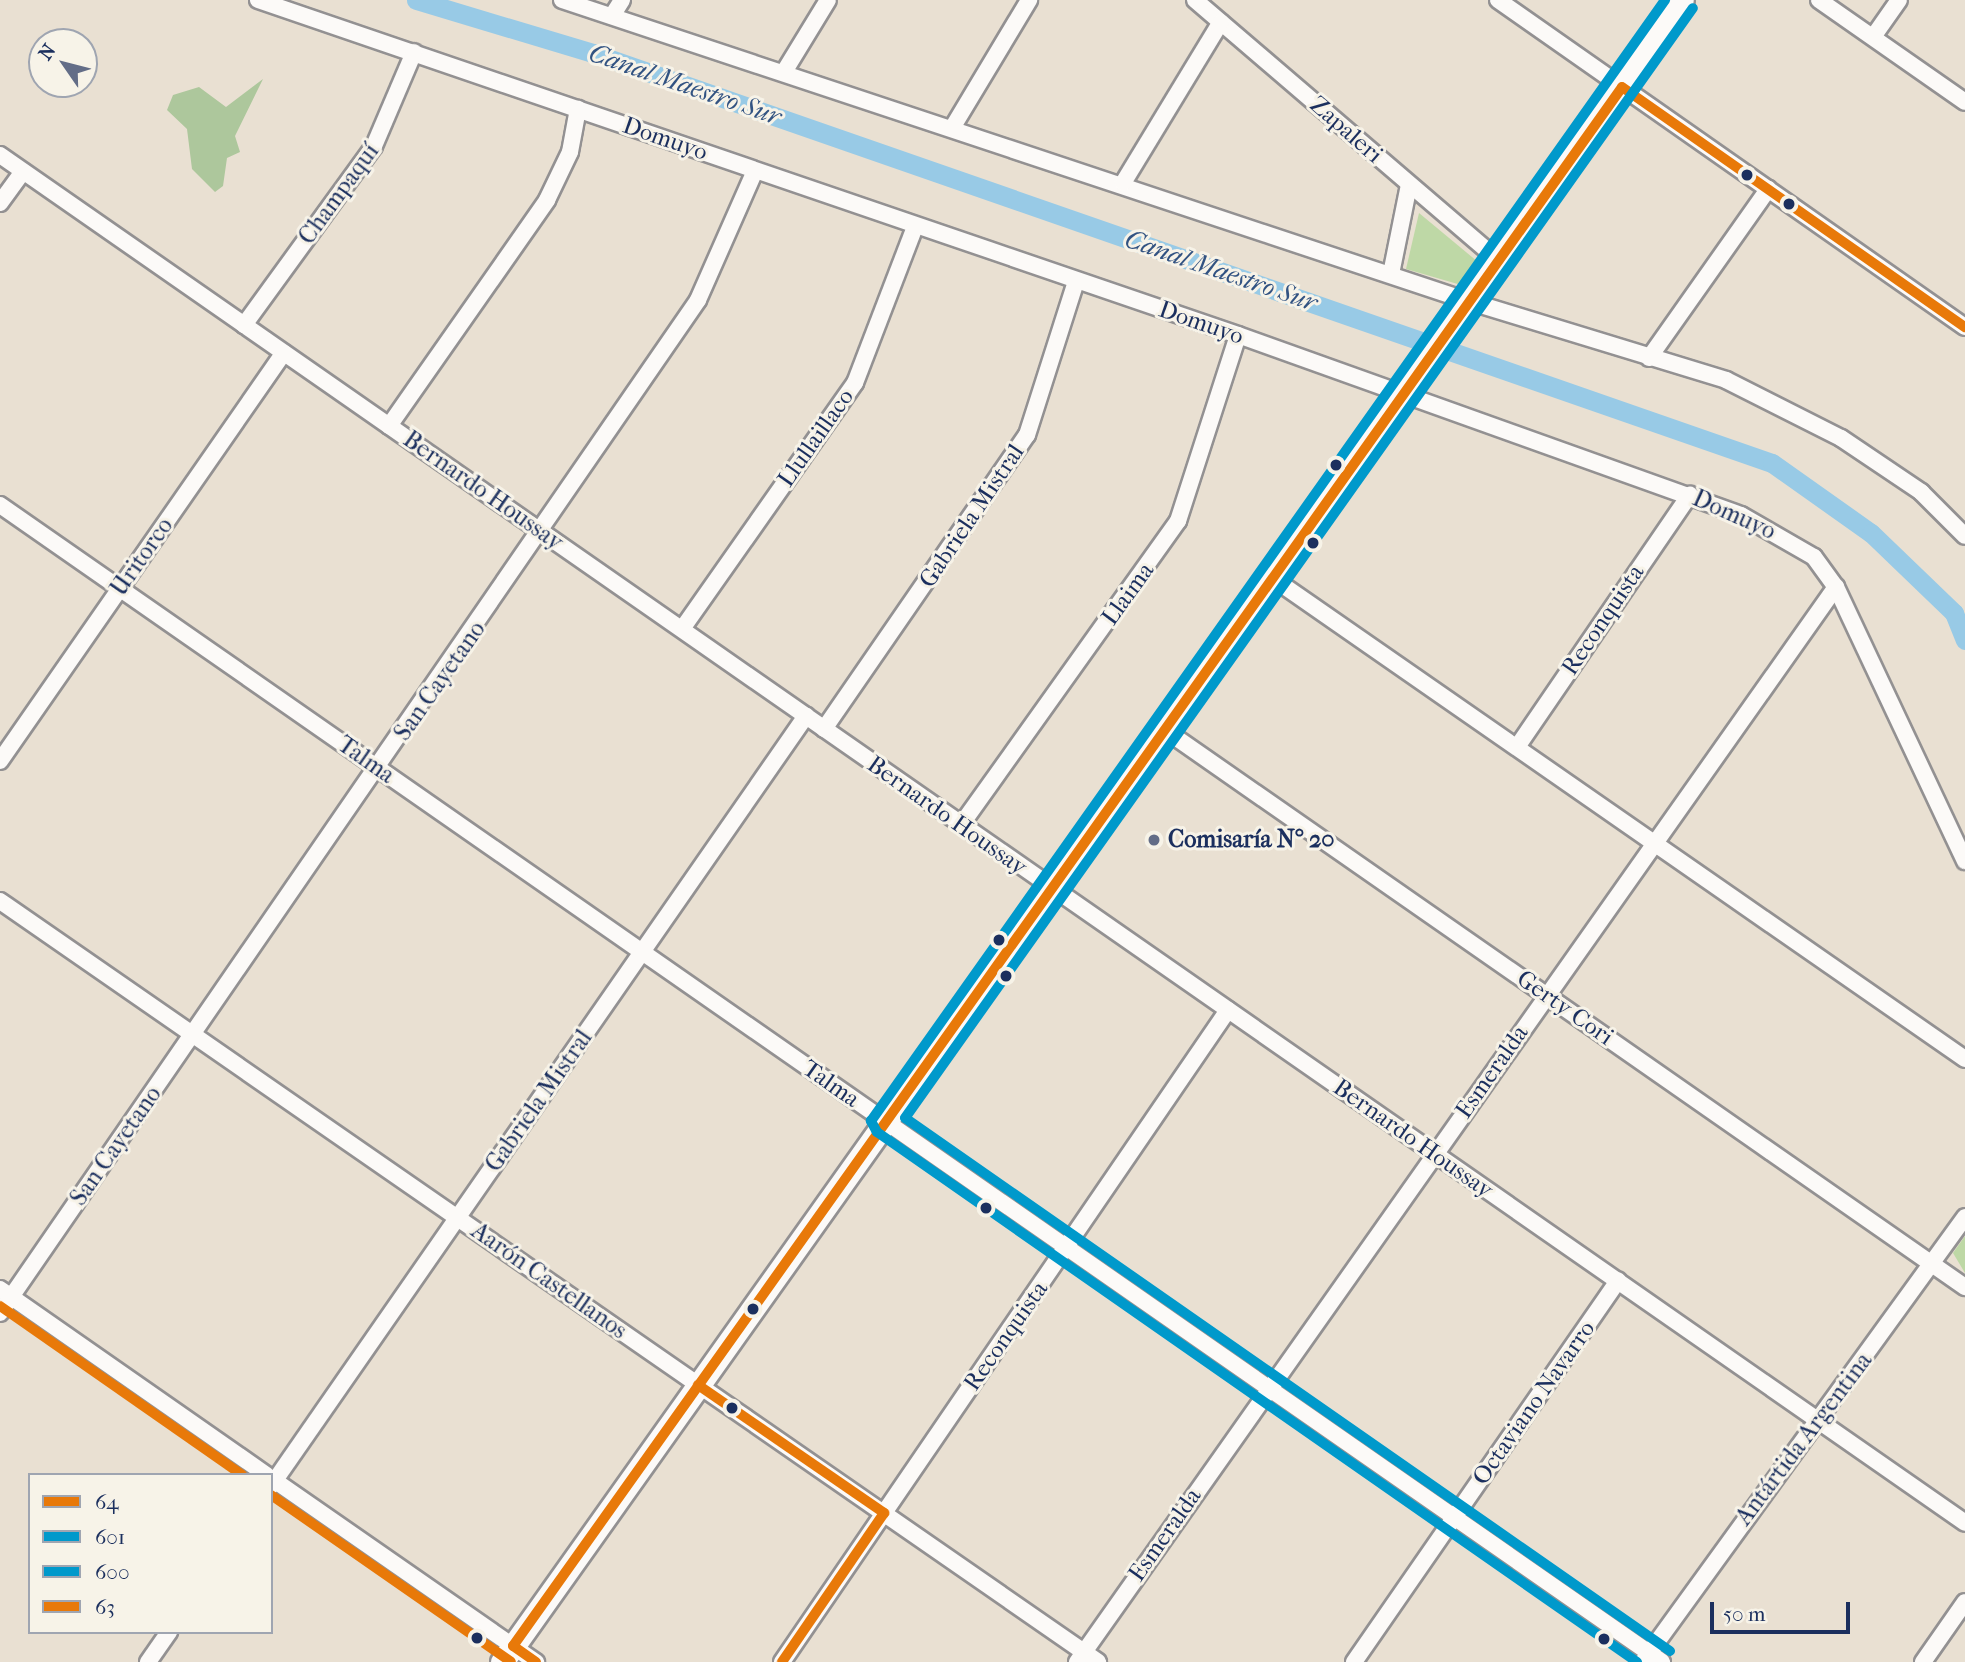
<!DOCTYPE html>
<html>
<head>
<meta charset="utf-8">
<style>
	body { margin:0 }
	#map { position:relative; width:1965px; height:1662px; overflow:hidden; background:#e9e0d2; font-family:"IM FELL French Canon",serif }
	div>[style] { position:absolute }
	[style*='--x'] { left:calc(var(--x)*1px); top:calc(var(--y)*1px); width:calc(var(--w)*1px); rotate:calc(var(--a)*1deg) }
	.green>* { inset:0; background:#bed8a6 }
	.forest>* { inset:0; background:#adc79c }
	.canal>* { height:19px; margin:-9.5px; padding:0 9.5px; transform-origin:9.5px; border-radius:9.5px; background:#98cae6 }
	.roads { filter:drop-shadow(2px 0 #939192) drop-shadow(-2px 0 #939192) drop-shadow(0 2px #939192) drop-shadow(0 -2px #939192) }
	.street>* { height:16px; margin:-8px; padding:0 8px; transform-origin:8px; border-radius:8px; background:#fcfaf8 }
	.secondary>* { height:23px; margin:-11.5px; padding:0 11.5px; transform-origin:11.5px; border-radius:11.5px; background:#fcfaf8 }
	.bus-1>* { height:10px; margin:-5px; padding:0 5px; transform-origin:5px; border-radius:5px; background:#e87909 }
	.bus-2>* { height:10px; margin:-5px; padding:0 5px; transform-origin:5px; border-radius:5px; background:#0099cb }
	.bus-3>* { height:10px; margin:-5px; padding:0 5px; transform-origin:5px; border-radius:5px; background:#0099cb }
	.bus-4>* { height:10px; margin:-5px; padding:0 5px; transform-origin:5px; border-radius:5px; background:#e87909 }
	.dots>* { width:19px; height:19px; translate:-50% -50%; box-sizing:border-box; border:4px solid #f7f3e8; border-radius:50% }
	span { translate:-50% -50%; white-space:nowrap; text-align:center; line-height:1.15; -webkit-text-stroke:6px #f7f3e8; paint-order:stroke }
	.street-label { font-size:24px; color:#1b2f5e }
	.poi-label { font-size:24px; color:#1b2f5e; font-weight:700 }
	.left { translate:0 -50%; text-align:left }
	.water-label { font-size:26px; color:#325382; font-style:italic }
	.legend { position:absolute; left:28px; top:1473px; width:245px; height:161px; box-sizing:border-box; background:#f7f3e8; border:2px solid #9fa5b1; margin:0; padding:9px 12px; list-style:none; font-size:21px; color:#1b2f5e }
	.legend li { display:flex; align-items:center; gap:14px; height:35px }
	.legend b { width:35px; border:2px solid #9fa5b1 }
	.north { position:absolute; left:28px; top:28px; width:70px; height:70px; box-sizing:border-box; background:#f7f3e8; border:2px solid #9fa5b1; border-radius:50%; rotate:305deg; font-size:19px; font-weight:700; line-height:28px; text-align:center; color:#1b2f5e }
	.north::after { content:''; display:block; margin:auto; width:24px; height:32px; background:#636d87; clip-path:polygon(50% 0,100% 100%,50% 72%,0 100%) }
	.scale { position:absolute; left:1710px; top:1602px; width:140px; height:32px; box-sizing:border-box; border:4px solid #1b2f5e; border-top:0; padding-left:9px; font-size:21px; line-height:24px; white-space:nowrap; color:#1b2f5e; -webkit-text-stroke:5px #f7f3e8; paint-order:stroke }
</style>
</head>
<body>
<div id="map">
	<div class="green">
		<i style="clip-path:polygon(1419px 213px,1478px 262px,1468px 287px,1406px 269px)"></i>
		<i style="clip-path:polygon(1965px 1236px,1965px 1273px,1953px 1253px)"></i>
	</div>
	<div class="forest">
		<i style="clip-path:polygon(263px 79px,235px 136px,240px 152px,227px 158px,223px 186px,215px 192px,192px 169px,187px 129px,167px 110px,173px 95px,199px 87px,226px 107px)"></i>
	</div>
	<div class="canal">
		<i style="--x:416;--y:0;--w:185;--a:16.7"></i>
		<i style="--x:593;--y:53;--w:1248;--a:19.18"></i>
		<i style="--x:1772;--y:463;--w:121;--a:35.3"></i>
		<i style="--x:1871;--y:533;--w:115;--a:43.9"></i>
		<i style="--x:1954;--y:613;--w:29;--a:68"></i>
	</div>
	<div class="roads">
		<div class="street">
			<i style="--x:258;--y:0;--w:1036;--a:18.87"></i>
			<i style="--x:1238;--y:335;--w:534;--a:19.69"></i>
			<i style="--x:1741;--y:515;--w:84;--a:29.9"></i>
			<i style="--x:1814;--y:557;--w:37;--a:54"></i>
			<i style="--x:1836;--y:587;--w:303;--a:64.8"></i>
			<i style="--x:562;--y:0;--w:955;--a:18.38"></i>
			<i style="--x:1468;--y:301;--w:270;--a:17"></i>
			<i style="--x:1726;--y:380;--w:129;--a:26.8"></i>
			<i style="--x:1841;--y:438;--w:97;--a:34"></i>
			<i style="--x:1921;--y:492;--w:62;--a:45"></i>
			<i style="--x:1195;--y:0;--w:398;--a:40.6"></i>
			<i style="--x:1498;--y:0;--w:570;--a:35"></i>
			<i style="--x:1819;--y:0;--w:178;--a:34.9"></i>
			<i style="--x:612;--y:16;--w:19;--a:-58"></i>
			<i style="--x:1873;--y:37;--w:45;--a:-54.9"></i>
			<i style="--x:784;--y:72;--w:84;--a:-58.6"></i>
			<i style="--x:954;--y:125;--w:146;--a:-59"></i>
			<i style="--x:0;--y:155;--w:2394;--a:34.84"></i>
			<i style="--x:1123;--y:183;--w:188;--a:-58.7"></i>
			<i style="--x:0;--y:203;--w:39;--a:-54"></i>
			<i style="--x:1391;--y:274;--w:91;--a:-78.6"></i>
			<i style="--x:244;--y:325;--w:221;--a:-54"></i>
			<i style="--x:374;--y:146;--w:102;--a:-66.9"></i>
			<i style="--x:1649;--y:358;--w:207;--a:-54.8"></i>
			<i style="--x:389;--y:426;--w:276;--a:-55"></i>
			<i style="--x:547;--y:200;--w:53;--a:-64.4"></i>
			<i style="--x:570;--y:152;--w:44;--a:-79.5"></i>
			<i style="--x:0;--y:505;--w:2025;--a:34.84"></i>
			<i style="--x:1271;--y:577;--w:845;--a:34.78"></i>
			<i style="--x:682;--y:629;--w:301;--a:-54.9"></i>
			<i style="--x:855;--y:383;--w:167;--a:-69"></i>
			<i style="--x:824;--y:729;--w:357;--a:-55.4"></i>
			<i style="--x:1027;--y:435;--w:162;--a:-72.3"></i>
			<i style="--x:1165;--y:730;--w:975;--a:34.85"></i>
			<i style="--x:1517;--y:747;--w:306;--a:-55.6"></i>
			<i style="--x:0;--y:761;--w:497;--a:-55.2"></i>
			<i style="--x:961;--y:825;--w:374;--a:-54.5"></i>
			<i style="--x:1178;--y:521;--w:195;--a:-72.1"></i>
			<i style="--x:0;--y:901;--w:1336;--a:34.72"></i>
			<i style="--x:0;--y:1289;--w:325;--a:34.9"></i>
			<i style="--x:0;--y:1313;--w:1230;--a:-55.43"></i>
			<i style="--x:698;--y:300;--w:141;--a:-66.2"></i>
			<i style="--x:271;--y:1478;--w:323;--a:34.8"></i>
			<i style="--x:271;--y:1486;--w:938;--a:-55.21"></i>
			<i style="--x:1644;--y:1660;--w:547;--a:-54.07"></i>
			<i style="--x:148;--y:1662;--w:37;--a:-55"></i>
			<i style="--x:782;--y:1662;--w:790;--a:-55.63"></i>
			<i style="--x:1077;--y:1662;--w:1316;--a:-54.78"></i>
			<i style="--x:1354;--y:1662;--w:464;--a:-55.3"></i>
			<i style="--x:1923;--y:1662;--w:73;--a:-55"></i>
		</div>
		<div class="secondary">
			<i style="--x:502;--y:1662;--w:2038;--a:-54.63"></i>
		</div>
	</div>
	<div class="bus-1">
		<i style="--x:1622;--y:87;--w:419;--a:35"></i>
		<i style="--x:698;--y:1385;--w:226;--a:34.5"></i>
		<i style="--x:884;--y:1513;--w:181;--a:124.4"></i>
		<i style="--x:536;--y:1662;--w:28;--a:-145"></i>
		<i style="--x:513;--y:1646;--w:1913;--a:-54.57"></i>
	</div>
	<div class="bus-2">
		<i style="--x:1670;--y:1651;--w:932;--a:-145.13"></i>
		<i style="--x:905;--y:1118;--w:1361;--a:-54.63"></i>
	</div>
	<div class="bus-3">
		<i style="--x:1637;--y:1662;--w:927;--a:-145.11"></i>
		<i style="--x:877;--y:1132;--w:13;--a:-119"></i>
		<i style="--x:871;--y:1121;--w:1374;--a:-54.69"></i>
	</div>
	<div class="bus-4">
		<i style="--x:0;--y:1306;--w:295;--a:34.9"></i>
		<i style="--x:271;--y:1495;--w:292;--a:34.8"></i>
	</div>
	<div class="dots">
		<i style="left:1747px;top:175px;background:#1b2f5e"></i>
		<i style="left:1789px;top:204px;background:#1b2f5e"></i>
		<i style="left:1336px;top:465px;background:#1b2f5e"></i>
		<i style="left:1313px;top:543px;background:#1b2f5e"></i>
		<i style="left:1154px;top:840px;background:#636d87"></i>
		<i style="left:999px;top:940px;background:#1b2f5e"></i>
		<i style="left:1006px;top:976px;background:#1b2f5e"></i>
		<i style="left:986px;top:1208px;background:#1b2f5e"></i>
		<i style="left:753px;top:1309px;background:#1b2f5e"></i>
		<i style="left:732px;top:1408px;background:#1b2f5e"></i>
		<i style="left:477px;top:1638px;background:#1b2f5e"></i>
		<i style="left:1604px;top:1639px;background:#1b2f5e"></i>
	</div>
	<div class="street-label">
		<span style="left:1346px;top:130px;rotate:41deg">Zapaleri</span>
		<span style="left:665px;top:139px;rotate:19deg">Domuyo</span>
		<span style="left:339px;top:194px;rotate:-54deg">Champaquí</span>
		<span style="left:1201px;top:323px;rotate:19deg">Domuyo</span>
		<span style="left:816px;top:438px;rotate:-55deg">Llullaillaco</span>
		<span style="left:483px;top:491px;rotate:35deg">Bernardo Houssay</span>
		<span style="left:1734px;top:515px;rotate:24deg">Domuyo</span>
		<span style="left:972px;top:516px;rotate:-56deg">Gabriela Mistral</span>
		<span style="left:142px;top:557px;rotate:-55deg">Uritorco</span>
		<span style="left:1128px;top:594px;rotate:-54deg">Llaima</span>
		<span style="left:1603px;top:620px;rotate:-56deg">Reconquista</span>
		<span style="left:440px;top:681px;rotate:-55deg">San Cayetano</span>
		<span style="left:366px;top:760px;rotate:35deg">Talma</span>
		<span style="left:947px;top:816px;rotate:35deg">Bernardo Houssay</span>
		<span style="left:1565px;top:1008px;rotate:35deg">Gerty Cori</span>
		<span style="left:1492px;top:1072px;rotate:-55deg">Esmeralda</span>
		<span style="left:831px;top:1084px;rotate:35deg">Talma</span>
		<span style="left:539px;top:1101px;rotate:-55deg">Gabriela Mistral</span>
		<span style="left:1413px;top:1139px;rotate:35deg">Bernardo Houssay</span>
		<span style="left:116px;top:1146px;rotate:-55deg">San Cayetano</span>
		<span style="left:549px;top:1281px;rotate:35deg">Aarón Castellanos</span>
		<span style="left:1006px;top:1336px;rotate:-55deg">Reconquista</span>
		<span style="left:1534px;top:1403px;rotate:-55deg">Octaviano Navarro</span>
		<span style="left:1804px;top:1439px;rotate:-53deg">Antártida Argentina</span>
		<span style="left:1165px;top:1535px;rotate:-55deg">Esmeralda</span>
	</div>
	<div class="poi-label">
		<span class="left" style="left:1168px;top:840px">Comisaría N° 20</span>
	</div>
	<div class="water-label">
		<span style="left:685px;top:85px;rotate:19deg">Canal Maestro Sur</span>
		<span style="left:1221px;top:271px;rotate:19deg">Canal Maestro Sur</span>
	</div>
	<ul class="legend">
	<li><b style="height:9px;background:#e87909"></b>64</li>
	<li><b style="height:9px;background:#0099cb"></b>601</li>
	<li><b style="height:9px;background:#0099cb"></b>600</li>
	<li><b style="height:9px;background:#e87909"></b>63</li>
	</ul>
	<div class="north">N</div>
	<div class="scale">50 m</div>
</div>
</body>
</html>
